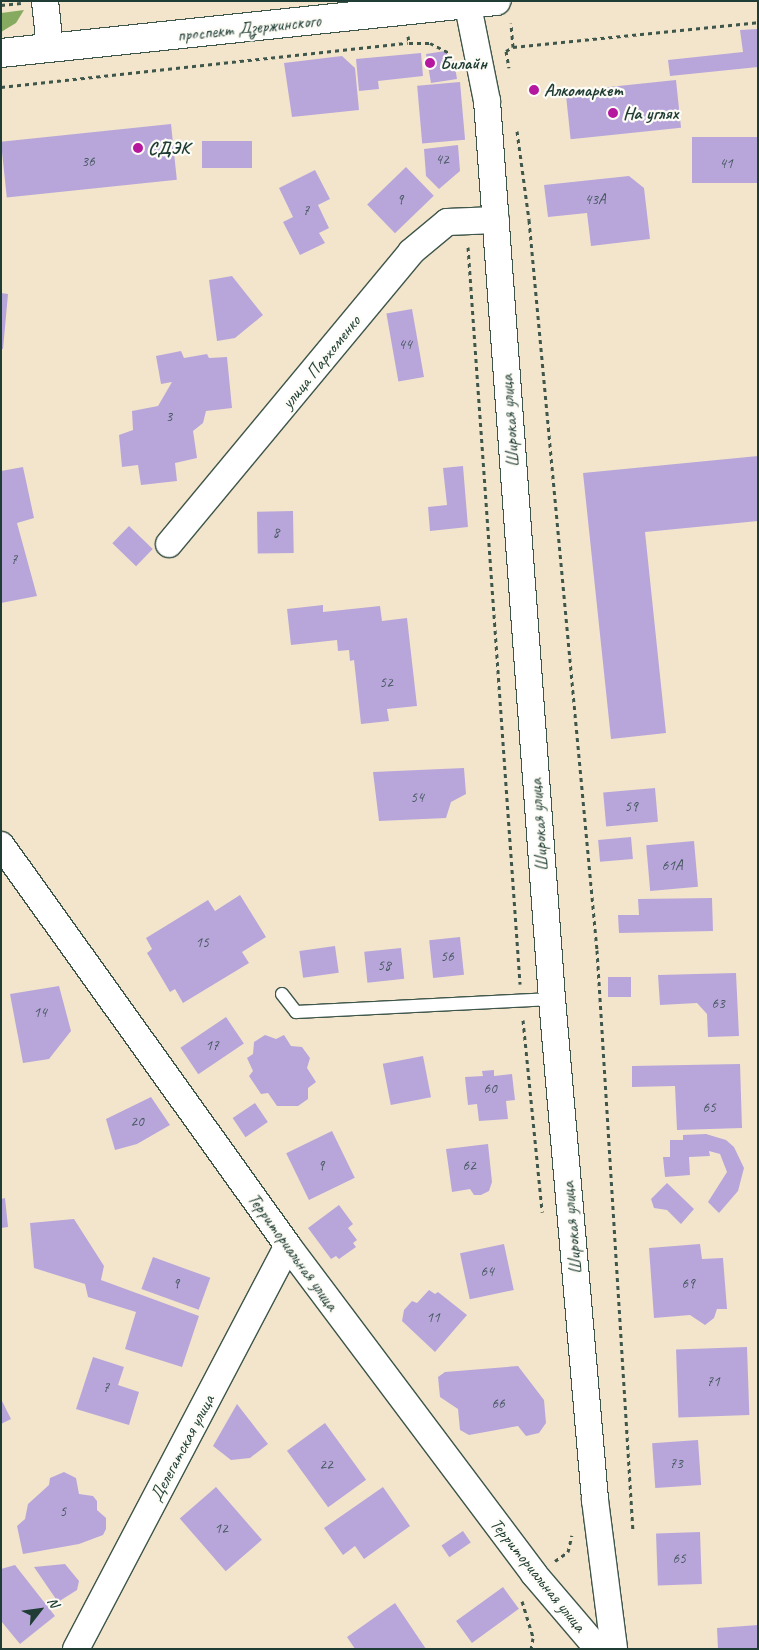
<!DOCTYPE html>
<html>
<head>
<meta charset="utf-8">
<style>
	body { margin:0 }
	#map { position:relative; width:759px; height:1650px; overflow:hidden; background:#f3e5cb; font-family:Caveat,sans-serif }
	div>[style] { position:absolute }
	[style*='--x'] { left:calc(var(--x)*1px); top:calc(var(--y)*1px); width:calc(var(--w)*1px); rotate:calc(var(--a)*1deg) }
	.forest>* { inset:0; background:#86ab60 }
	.building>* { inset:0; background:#b8a6db; transform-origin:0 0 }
	.path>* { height:3px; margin-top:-1.5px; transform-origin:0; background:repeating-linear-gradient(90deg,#3f564b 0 4px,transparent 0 8px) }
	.roads { filter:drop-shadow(1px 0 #3f564b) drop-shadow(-1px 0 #3f564b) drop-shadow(0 1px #3f564b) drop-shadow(0 -1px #3f564b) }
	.service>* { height:12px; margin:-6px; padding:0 6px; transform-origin:6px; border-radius:6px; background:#fff }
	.minor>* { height:26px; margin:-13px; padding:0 13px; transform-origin:13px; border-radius:13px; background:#fff }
	.secondary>* { height:28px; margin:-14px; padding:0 14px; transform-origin:14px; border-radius:14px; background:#fff }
	.dots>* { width:14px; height:14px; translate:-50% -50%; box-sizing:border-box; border:2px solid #fdfcf7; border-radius:50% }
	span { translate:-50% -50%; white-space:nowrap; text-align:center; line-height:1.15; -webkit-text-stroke:4.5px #fdfcf7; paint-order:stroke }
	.number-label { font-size:15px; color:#45575e }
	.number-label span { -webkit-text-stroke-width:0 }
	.street-label { font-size:18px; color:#1f3d34 }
	.poi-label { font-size:18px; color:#1f3d34; font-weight:700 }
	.left { translate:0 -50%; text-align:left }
	.frame { position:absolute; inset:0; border:2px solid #1f3d34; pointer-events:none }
	.north { position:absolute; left:15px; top:1585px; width:50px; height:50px; -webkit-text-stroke:4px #fdfcf7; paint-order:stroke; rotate:60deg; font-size:14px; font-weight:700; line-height:20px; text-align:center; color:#1f3d34 }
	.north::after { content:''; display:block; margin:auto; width:18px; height:22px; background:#1f3d34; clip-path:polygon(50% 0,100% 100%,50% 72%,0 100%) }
</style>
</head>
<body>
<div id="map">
	<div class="forest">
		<i style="clip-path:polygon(24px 10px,16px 23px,1px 32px,1px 13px)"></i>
	</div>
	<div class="building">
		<i style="clip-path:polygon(758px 29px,758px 67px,670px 76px,668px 60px,743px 52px,740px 30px)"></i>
		<i style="clip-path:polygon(445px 51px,454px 61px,457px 79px,431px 83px,426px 54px)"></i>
		<i style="clip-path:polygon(421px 53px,423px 76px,378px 81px,379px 89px,359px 91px,356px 59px)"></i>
		<i style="clip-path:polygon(342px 56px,355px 68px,359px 110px,292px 117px,284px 63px)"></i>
		<i style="left:676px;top:80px;width:48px;height:111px;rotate:84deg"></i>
		<i style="left:460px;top:82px;width:58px;height:43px;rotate:85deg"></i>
		<i style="left:171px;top:124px;width:56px;height:171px;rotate:84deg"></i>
		<i style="left:758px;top:137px;width:46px;height:66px;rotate:90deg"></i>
		<i style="left:252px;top:141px;width:27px;height:50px;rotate:90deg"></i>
		<i style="clip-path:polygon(458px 145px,460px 171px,439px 189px,426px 176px,424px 149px)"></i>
		<i style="left:406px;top:167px;width:40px;height:54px;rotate:46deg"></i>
		<i style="clip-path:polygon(315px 170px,330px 199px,318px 205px,329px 228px,319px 233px,325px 243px,300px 255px,283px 222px,293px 217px,279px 188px)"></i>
		<i style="clip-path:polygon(629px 176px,644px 188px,650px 239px,591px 246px,587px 213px,548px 217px,544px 185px)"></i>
		<i style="clip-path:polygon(232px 276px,263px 315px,235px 338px,217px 341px,209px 280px)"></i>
		<i style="clip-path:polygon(1px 293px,8px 294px,3px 349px,1px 349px)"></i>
		<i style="left:412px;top:309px;width:69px;height:26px;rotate:80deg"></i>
		<i style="clip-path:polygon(181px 351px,184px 358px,207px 354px,209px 358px,227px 357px,232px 408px,206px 411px,203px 423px,193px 431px,197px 458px,175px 463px,177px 481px,141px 485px,138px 465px,122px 467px,119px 435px,133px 430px,132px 411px,158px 406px,172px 382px,161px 384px,156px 356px)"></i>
		<i style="clip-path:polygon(758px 456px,758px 521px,645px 532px,666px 733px,611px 739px,583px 473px)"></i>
		<i style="clip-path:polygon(463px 466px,468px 527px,430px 531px,428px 507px,447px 505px,443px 468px)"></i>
		<i style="clip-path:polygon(23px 467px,34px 518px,17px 523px,37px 596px,1px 603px,1px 471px)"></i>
		<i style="left:293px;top:511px;width:42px;height:36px;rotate:89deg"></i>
		<i style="left:129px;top:526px;width:33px;height:24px;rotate:44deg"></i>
		<i style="clip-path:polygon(323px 605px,323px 612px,380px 606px,382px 621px,407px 618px,417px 706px,387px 709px,389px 721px,361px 724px,354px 660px,350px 661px,349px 650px,338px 651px,337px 640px,291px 645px,287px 609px)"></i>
		<i style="clip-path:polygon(464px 768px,466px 794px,451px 802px,446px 818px,379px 821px,373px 772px)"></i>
		<i style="left:655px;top:788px;width:34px;height:52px;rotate:85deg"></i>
		<i style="left:631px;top:837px;width:22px;height:33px;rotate:85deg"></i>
		<i style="left:694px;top:841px;width:46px;height:48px;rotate:85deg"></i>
		<i style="clip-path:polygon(240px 895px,266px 937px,242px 952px,249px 963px,183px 1003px,175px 989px,170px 992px,147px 953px,152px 949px,146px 938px,208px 900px,215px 911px)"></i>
		<i style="clip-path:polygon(712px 898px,713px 931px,619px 933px,618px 915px,639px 915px,638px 899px)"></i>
		<i style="left:460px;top:937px;width:38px;height:31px;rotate:84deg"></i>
		<i style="left:335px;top:946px;width:27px;height:36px;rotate:82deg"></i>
		<i style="left:401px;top:948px;width:31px;height:37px;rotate:84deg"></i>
		<i style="clip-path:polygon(736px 973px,739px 1036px,708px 1037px,707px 1014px,697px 1003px,660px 1005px,658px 975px)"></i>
		<i style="left:631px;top:977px;width:20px;height:23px;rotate:90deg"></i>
		<i style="clip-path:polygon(59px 986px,71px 1031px,49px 1059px,23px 1063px,10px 994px)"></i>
		<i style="left:226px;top:1017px;width:32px;height:55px;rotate:56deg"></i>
		<i style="clip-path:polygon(265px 1035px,276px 1039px,284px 1035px,291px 1046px,302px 1047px,310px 1058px,307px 1068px,316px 1082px,308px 1088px,308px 1099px,298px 1106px,277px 1106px,268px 1093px,261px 1094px,249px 1076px,253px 1071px,247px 1058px,253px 1054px,254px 1042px)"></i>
		<i style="left:423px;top:1056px;width:42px;height:41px;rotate:79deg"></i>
		<i style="clip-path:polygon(740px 1064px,742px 1128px,677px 1130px,675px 1086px,632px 1087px,632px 1066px)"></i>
		<i style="clip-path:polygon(494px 1070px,494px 1076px,512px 1074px,515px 1100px,506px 1101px,508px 1119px,479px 1121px,477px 1104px,468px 1105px,465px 1077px,483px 1076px,482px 1071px)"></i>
		<i style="clip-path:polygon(151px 1097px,170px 1125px,137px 1144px,115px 1150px,106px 1119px)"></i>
		<i style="left:255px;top:1103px;width:23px;height:27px;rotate:56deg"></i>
		<i style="left:332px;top:1131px;width:52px;height:51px;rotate:64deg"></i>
		<i style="clip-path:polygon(706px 1134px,726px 1140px,734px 1147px,744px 1168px,738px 1191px,719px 1213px,708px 1202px,727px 1172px,720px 1154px,709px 1151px,710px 1156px,689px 1157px,690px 1175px,665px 1177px,663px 1157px,670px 1157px,670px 1140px,683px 1140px,683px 1135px)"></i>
		<i style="clip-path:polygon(488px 1144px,492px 1182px,489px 1191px,481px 1195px,474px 1195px,470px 1189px,452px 1192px,446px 1149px)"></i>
		<i style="clip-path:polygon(667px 1183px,694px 1209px,681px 1224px,667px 1210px,654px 1208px,651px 1199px)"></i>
		<i style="clip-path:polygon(5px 1198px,8px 1227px,1px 1228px,1px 1199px)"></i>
		<i style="clip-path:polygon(339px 1205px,353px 1224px,348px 1228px,357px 1240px,353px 1243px,356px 1247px,339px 1259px,336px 1256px,331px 1259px,308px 1228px)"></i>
		<i style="clip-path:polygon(74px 1219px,104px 1266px,101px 1280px,199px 1316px,182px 1367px,125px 1349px,136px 1312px,88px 1297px,85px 1284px,34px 1268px,30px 1223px)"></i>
		<i style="left:504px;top:1244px;width:47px;height:45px;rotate:78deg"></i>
		<i style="clip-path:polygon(700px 1244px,702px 1259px,723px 1258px,727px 1309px,717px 1309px,714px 1318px,705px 1325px,690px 1315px,654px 1318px,649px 1248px)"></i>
		<i style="left:153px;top:1257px;width:61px;height:34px;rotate:20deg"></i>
		<i style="clip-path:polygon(429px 1290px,435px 1294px,438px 1292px,467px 1315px,435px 1352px,402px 1321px,404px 1310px,412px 1301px,417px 1303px)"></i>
		<i style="left:747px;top:1347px;width:68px;height:71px;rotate:88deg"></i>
		<i style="clip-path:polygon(93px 1357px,124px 1367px,118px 1385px,139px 1392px,129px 1425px,76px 1409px)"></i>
		<i style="clip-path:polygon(518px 1366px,544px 1400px,546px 1423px,539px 1433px,526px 1436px,518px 1426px,469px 1435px,460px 1430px,458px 1409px,440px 1397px,438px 1377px,445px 1372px)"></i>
		<i style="clip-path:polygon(1px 1399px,11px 1419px,1px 1424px)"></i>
		<i style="clip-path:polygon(237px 1404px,268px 1444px,250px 1458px,231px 1460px,213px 1446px)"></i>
		<i style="left:325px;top:1423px;width:70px;height:47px;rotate:54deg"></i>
		<i style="left:698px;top:1440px;width:45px;height:46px;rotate:86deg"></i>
		<i style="clip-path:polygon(64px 1472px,76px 1478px,79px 1494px,93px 1496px,97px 1501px,97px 1510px,106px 1518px,106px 1529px,103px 1535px,79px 1544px,23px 1554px,17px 1526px,25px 1519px,28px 1504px,49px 1485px,50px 1478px)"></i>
		<i style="left:216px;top:1487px;width:70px;height:48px;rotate:49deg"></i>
		<i style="clip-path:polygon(383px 1487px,410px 1526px,364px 1559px,355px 1546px,343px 1555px,324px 1528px)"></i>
		<i style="left:463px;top:1531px;width:14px;height:26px;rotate:56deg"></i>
		<i style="left:700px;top:1532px;width:52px;height:44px;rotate:88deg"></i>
		<i style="clip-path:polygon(65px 1564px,79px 1581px,77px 1590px,58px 1602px,34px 1567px)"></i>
		<i style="clip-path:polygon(15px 1565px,55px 1616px,20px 1644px,1px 1621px,1px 1569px)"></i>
		<i style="left:503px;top:1587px;width:27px;height:58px;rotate:54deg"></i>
		<i style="clip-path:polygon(395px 1603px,426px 1649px,355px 1649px,347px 1637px)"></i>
		<i style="clip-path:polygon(758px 1625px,758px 1649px,718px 1649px,717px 1628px)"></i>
	</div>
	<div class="path">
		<i style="--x:1;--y:5;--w:20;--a:-6"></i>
		<i style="--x:408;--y:36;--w:7;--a:82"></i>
		<i style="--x:409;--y:43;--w:21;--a:0"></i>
		<i style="--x:430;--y:43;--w:22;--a:27"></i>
		<i style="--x:513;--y:47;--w:246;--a:-5.8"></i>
		<i style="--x:506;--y:51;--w:17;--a:80"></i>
		<i style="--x:506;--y:51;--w:8;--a:-30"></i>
		<i style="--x:513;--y:47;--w:24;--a:-95"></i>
		<i style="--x:1;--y:87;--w:409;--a:-6.2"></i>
		<i style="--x:517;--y:131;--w:90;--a:82.3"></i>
		<i style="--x:529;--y:220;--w:733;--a:84.68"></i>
		<i style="--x:597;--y:950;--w:583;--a:86.46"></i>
		<i style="--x:468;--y:247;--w:739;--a:85.96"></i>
		<i style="--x:523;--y:1020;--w:193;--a:84.3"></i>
		<i style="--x:555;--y:1561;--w:16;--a:-35"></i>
		<i style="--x:568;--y:1552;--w:17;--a:-77"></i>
		<i style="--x:522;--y:1601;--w:39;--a:73"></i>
		<i style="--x:533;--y:1638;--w:11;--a:100"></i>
	</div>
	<div class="roads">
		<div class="service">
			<i style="--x:282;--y:994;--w:23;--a:52"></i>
			<i style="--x:296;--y:1012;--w:256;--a:-2.9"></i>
		</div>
		<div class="minor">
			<i style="--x:45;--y:1;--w:47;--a:83.9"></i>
			<i style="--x:467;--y:1;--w:102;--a:78.7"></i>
			<i style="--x:487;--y:101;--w:900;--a:85.86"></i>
			<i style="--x:552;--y:999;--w:503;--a:85.09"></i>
			<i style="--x:595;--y:1500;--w:150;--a:82.7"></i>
			<i style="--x:169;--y:544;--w:379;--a:-50.3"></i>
			<i style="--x:411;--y:252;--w:47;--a:-39.8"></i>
			<i style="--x:447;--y:222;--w:49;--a:-2.3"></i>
			<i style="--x:1;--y:845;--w:493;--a:54.4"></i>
			<i style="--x:288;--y:1246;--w:410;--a:53.1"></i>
			<i style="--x:534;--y:1574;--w:99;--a:49.5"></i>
			<i style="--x:76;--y:1649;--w:455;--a:-62.3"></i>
		</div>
		<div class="secondary">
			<i style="--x:1;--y:53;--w:498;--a:-6"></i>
		</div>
	</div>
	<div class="dots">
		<i style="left:430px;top:63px;background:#b5179e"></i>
		<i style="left:534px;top:90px;background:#b5179e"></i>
		<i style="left:613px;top:113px;background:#b5179e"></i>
		<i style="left:138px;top:148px;background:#b5179e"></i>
	</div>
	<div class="number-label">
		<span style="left:442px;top:160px">42</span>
		<span style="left:88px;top:162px">36</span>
		<span style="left:726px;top:164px">41</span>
		<span style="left:400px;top:200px">9</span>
		<span style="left:595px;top:200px">43А</span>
		<span style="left:306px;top:211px">7</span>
		<span style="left:405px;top:345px">44</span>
		<span style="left:169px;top:417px">3</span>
		<span style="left:276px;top:533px">8</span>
		<span style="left:14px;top:560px">7</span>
		<span style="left:386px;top:683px">52</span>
		<span style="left:417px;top:798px">54</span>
		<span style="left:631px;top:807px">59</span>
		<span style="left:672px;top:866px">61А</span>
		<span style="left:202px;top:943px">15</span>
		<span style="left:447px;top:957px">56</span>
		<span style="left:384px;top:966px">58</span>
		<span style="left:718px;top:1004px">63</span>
		<span style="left:40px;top:1013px">14</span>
		<span style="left:212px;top:1046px">17</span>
		<span style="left:490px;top:1089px">60</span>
		<span style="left:709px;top:1108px">65</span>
		<span style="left:137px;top:1122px">20</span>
		<span style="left:321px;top:1166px">9</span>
		<span style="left:469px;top:1166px">62</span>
		<span style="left:487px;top:1272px">64</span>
		<span style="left:176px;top:1284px">9</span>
		<span style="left:688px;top:1284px">69</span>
		<span style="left:433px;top:1318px">11</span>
		<span style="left:713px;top:1382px">71</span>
		<span style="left:106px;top:1388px">7</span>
		<span style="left:498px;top:1404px">66</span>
		<span style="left:676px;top:1464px">73</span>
		<span style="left:326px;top:1465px">22</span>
		<span style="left:63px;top:1512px">5</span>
		<span style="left:221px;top:1529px">12</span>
		<span style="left:679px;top:1559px">65</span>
	</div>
	<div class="street-label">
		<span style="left:249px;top:28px;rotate:-6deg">проспект Дзержинского</span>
		<span style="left:321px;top:362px;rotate:-51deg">улица Пархоменко</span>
		<span style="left:510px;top:421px;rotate:-94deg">Широкая улица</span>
		<span style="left:539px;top:825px;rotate:-94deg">Широкая улица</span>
		<span style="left:572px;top:1228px;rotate:-95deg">Широкая улица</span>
		<span style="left:293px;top:1252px;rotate:54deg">Территориальная улица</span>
		<span style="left:182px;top:1448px;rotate:-62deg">Делегатская улица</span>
		<span style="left:538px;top:1575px;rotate:51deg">Территориальная улица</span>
	</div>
	<div class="poi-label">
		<span class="left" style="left:440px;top:63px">Билайн</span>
		<span class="left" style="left:544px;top:90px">Алкомаркет</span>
		<span class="left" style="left:623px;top:113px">На углях</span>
		<span class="left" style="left:148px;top:148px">СДЭК</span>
	</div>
	<div class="frame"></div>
	<div class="north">N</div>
</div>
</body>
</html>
